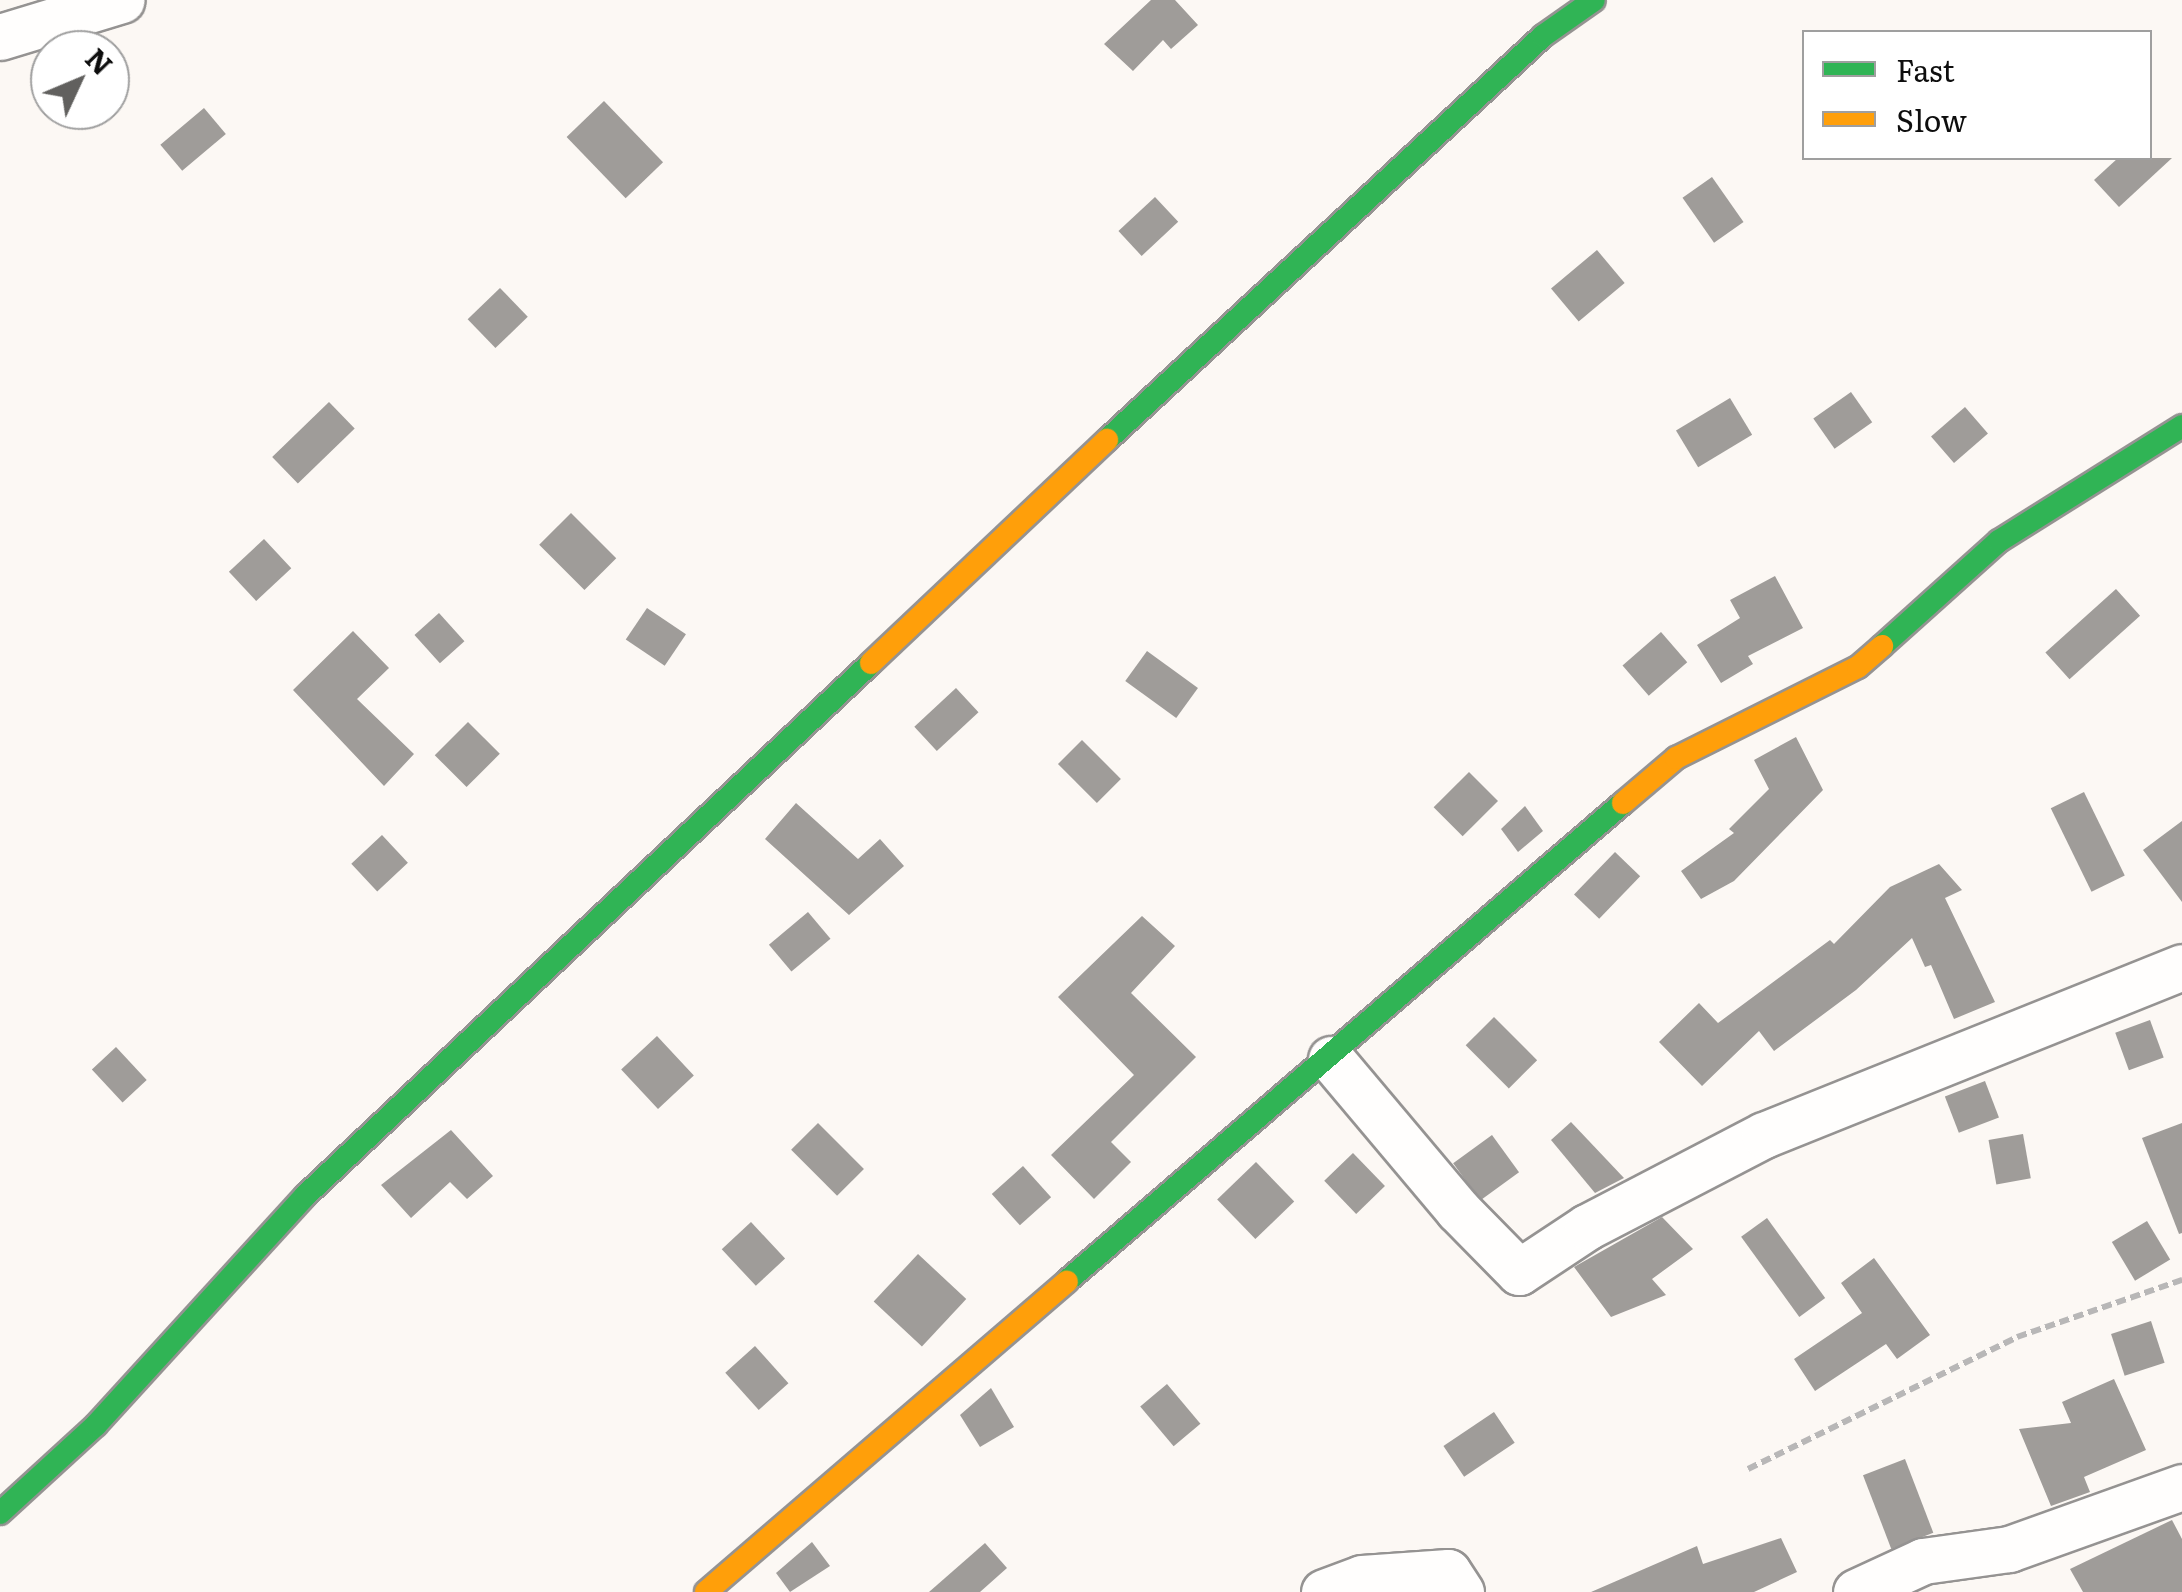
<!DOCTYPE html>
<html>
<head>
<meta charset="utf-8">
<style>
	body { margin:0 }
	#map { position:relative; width:2182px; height:1592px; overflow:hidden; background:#fcf8f4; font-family:Literata,serif }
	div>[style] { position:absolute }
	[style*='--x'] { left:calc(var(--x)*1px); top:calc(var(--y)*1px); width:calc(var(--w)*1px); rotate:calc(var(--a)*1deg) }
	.building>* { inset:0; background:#9f9c99; transform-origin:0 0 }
	.path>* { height:6px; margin-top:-3px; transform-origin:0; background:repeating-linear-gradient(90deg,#b8b7b7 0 10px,transparent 0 15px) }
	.roads { filter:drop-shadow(2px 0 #959392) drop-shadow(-2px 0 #959392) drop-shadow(0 2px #959392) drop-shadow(0 -2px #959392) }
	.street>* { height:45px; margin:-22.5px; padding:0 22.5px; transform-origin:22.5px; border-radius:22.5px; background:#fffefd }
	.fast>* { height:22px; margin:-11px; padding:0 11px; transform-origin:11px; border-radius:11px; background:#30b455 }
	.slow>* { height:22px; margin:-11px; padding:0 11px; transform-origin:11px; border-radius:11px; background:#ff9f0a }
	span { translate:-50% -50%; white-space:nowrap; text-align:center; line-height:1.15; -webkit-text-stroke:10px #fff; paint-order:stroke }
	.legend { position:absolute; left:1802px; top:30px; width:350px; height:130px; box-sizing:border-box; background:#fff; border:2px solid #9f9f9f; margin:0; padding:12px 18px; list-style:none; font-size:30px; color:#0e0e0e }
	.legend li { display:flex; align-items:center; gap:20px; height:50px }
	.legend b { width:50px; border:2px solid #9f9f9f }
	.north { position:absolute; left:30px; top:30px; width:100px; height:100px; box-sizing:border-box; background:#fff; border:2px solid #9f9f9f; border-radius:50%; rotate:46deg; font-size:28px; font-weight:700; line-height:40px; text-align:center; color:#0e0e0e }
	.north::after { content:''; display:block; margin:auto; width:35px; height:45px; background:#61605e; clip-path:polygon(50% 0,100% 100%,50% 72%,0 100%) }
</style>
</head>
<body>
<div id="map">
	<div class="building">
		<i style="clip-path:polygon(1151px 0,1175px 0,1198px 25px,1171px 49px,1163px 40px,1133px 71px,1104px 44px)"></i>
		<i style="left:604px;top:101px;width:85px;height:52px;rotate:46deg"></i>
		<i style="left:204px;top:108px;width:34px;height:57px;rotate:50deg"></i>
		<i style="clip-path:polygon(2118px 158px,2172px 158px,2119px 207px,2094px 180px)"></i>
		<i style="left:1712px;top:177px;width:55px;height:36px;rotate:55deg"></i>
		<i style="left:1155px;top:197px;width:34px;height:50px;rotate:47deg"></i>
		<i style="left:1597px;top:250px;width:43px;height:60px;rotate:50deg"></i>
		<i style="left:500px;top:288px;width:40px;height:45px;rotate:46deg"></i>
		<i style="left:1851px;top:392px;width:37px;height:46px;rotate:55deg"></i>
		<i style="left:1730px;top:398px;width:43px;height:63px;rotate:59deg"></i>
		<i style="left:329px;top:402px;width:37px;height:79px;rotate:46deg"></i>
		<i style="left:1965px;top:407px;width:35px;height:45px;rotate:49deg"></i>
		<i style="left:571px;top:513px;width:64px;height:45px;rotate:45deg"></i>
		<i style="left:264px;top:539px;width:40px;height:48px;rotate:47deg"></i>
		<i style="clip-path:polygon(1775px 576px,1803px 628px,1748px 656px,1753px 664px,1721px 683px,1697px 645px,1740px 618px,1730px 600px)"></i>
		<i style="left:2116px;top:589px;width:36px;height:95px;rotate:48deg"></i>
		<i style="left:647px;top:608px;width:47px;height:38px;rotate:34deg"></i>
		<i style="left:439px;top:613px;width:38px;height:33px;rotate:48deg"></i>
		<i style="clip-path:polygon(353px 631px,389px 668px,357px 699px,414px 754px,384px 786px,293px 690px)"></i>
		<i style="left:1661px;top:632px;width:40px;height:51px;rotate:49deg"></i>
		<i style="left:1147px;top:651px;width:63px;height:37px;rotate:36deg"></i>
		<i style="left:956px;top:688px;width:33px;height:57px;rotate:47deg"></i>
		<i style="left:468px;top:722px;width:45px;height:47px;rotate:45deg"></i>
		<i style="clip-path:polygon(1796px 737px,1823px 790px,1734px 881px,1701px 899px,1681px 871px,1734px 833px,1729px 829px,1769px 789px,1754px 760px)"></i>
		<i style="left:1082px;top:740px;width:55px;height:34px;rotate:45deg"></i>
		<i style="left:1469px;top:772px;width:41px;height:50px;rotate:45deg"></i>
		<i style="left:2084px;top:792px;width:93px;height:37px;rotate:64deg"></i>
		<i style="clip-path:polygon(796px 803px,858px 859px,880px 839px,904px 866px,849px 915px,765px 839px)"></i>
		<i style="clip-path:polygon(1525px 806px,1543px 831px,1518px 852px,1501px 829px)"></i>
		<i style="clip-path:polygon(2182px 821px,2182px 902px,2143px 850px)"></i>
		<i style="left:382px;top:835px;width:38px;height:42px;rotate:47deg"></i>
		<i style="left:1615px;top:852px;width:35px;height:59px;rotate:44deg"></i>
		<i style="clip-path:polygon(1939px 864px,1962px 890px,1945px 898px,1995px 1002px,1954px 1019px,1931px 965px,1925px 967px,1912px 938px,1856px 990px,1774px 1051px,1759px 1031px,1702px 1086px,1659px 1042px,1699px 1003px,1718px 1023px,1830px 940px,1834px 944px,1890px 887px)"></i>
		<i style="left:808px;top:912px;width:35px;height:51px;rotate:50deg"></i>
		<i style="clip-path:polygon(1142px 916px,1175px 946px,1131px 993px,1196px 1057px,1111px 1142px,1131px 1162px,1094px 1199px,1051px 1155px,1134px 1075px,1058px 997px)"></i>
		<i style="left:1494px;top:1017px;width:61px;height:40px;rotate:45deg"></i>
		<i style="left:2150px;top:1020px;width:40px;height:37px;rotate:70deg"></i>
		<i style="left:657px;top:1036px;width:54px;height:49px;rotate:47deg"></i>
		<i style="left:116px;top:1047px;width:45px;height:33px;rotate:47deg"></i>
		<i style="left:1985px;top:1081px;width:39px;height:43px;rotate:69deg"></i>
		<i style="clip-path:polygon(1571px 1122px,1624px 1178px,1595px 1193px,1551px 1140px)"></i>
		<i style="left:818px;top:1123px;width:65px;height:38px;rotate:45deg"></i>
		<i style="clip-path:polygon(2182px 1123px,2182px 1233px,2179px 1234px,2142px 1138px)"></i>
		<i style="clip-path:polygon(451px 1130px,493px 1176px,467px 1199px,450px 1182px,411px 1218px,381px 1185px)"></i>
		<i style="left:2023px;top:1134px;width:45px;height:35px;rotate:80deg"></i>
		<i style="left:1492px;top:1135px;width:46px;height:48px;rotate:54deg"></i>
		<i style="left:1353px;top:1153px;width:46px;height:40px;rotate:46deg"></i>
		<i style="left:1256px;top:1162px;width:55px;height:54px;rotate:46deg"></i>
		<i style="left:1023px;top:1166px;width:42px;height:42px;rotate:48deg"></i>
		<i style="clip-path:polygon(1662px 1217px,1693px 1249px,1652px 1279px,1666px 1295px,1611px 1317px,1574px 1267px)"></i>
		<i style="left:1767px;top:1218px;width:99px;height:32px;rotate:54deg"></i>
		<i style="left:2147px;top:1221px;width:45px;height:41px;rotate:59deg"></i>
		<i style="left:751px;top:1222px;width:50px;height:40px;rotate:47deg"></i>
		<i style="left:918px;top:1254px;width:66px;height:65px;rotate:43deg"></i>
		<i style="clip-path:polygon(1874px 1258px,1930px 1335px,1897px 1359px,1886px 1344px,1815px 1391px,1794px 1359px,1862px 1313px,1841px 1283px)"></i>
		<i style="left:2151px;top:1321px;width:44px;height:42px;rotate:72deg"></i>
		<i style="left:755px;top:1346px;width:50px;height:40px;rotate:48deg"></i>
		<i style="clip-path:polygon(2114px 1379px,2146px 1450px,2084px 1477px,2090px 1492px,2051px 1506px,2019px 1429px,2071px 1423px,2062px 1402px)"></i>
		<i style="left:1167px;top:1384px;width:52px;height:35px;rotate:50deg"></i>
		<i style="clip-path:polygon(991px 1388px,1014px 1427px,980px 1447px,960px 1415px)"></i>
		<i style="left:1494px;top:1412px;width:37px;height:61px;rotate:56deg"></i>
		<i style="left:1905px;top:1459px;width:79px;height:45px;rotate:69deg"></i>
		<i style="clip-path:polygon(2172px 1520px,2182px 1539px,2182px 1592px,2083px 1592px,2070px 1569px)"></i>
		<i style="clip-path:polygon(1781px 1538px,1797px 1572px,1754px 1592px,1591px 1592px,1697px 1546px,1703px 1564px)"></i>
		<i style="clip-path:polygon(812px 1542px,830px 1566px,790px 1592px,776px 1573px)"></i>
		<i style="clip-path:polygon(985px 1543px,1007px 1568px,980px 1592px,929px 1592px)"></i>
	</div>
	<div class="path">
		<i style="--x:1748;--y:1469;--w:300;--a:-26.1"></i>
		<i style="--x:2017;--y:1337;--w:175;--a:-19.1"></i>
	</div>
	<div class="roads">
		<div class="street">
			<i style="--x:0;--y:37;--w:127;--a:-16.9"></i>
			<i style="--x:1331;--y:1059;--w:197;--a:49.9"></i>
			<i style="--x:1458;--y:1210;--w:87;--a:45.5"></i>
			<i style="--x:1519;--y:1272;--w:82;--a:-33.5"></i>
			<i style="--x:1587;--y:1227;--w:199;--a:-27.5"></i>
			<i style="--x:1764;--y:1135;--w:450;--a:-21.9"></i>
			<i style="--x:1324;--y:1592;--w:40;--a:-20.2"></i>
			<i style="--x:1362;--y:1578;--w:86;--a:-4"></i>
			<i style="--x:1448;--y:1572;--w:24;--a:57"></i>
			<i style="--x:1856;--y:1592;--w:74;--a:-24.8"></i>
			<i style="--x:1923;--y:1561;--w:87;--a:-7.9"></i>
			<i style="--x:2009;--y:1549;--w:184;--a:-19.7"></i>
		</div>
		<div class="fast">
			<i style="--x:1107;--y:440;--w:594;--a:-42.82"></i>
			<i style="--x:1543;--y:36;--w:62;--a:-35.2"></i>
			<i style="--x:1882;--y:646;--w:157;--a:-41.9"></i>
			<i style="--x:1999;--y:541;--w:216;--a:-32.1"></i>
			<i style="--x:1067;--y:1281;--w:733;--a:-40.69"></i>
			<i style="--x:0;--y:1513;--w:130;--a:-42.5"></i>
			<i style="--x:96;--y:1425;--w:310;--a:-47.6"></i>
			<i style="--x:305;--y:1196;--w:777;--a:-43.28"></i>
		</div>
		<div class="slow">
			<i style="--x:871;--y:663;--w:325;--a:-43.4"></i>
			<i style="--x:1623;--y:803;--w:70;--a:-40.3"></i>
			<i style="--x:1676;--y:758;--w:203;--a:-26.6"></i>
			<i style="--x:1858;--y:667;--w:32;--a:-41"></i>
			<i style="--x:706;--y:1592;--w:476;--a:-40.7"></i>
		</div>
	</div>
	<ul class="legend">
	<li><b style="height:12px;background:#30b455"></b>Fast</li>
	<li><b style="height:12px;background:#ff9f0a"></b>Slow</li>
	</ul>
	<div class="north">N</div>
</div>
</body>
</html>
